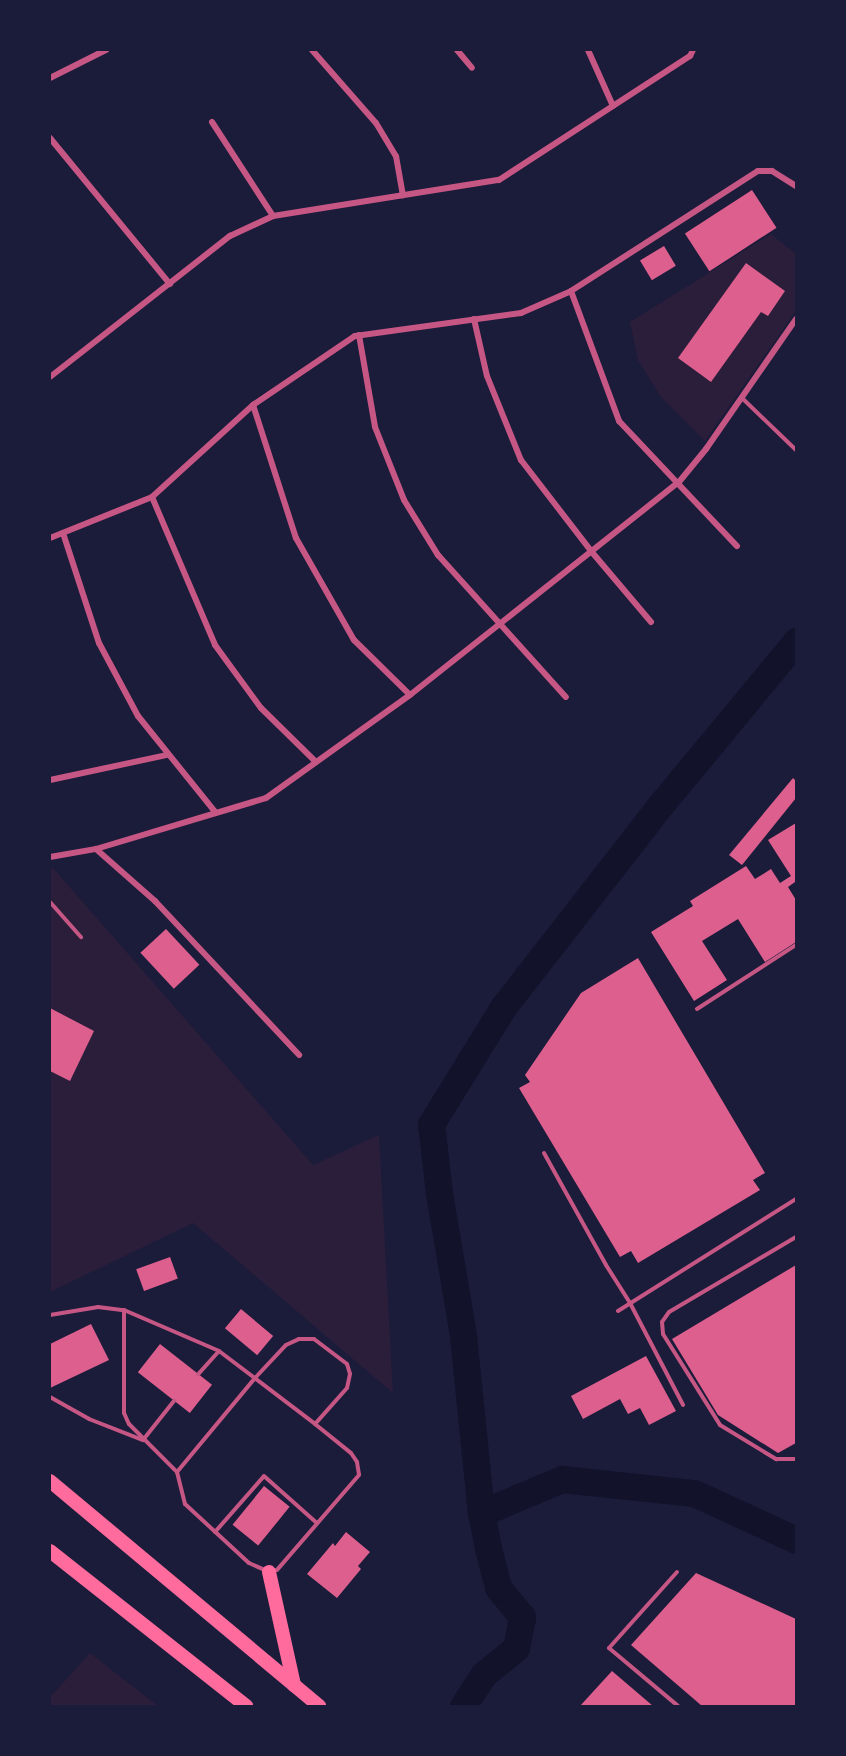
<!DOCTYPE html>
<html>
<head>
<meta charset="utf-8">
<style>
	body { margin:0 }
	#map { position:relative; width:846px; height:1756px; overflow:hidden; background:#1b1b3a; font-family:Lato,sans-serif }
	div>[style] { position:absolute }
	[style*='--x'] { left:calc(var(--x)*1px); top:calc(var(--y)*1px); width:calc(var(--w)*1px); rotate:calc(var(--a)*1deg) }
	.green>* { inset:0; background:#2a1e3b }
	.river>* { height:27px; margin:-13.5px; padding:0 13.5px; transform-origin:13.5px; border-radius:13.5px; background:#12122b }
	.building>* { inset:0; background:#dd5f8e; transform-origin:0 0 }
	.service>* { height:4px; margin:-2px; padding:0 2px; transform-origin:2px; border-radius:2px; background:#c65784 }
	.minor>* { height:6px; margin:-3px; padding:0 3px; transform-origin:3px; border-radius:3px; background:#c65784 }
	.motorway>* { height:14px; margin:-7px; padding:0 7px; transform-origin:7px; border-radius:7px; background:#ff6b9d }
	span { translate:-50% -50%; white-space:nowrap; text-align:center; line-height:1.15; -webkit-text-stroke:4.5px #1b1b3a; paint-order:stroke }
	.frame { position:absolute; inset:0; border:51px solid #1b1b3a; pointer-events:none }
</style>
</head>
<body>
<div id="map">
	<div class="green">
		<i style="clip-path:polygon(771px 234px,796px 254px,796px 311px,705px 441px,661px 397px,638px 360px,630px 322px)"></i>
		<i style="clip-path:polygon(53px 868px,313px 1165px,379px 1135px,393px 1393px,193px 1223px,50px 1292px,50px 869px)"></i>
		<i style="clip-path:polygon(90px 1653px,158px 1706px,50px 1706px,50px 1697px)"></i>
	</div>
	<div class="river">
		<i style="--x:481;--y:1513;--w:88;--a:-22.8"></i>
		<i style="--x:562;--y:1479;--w:133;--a:6.1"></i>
		<i style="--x:694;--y:1493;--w:112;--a:24.7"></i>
		<i style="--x:463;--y:1706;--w:38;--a:-57"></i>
		<i style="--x:484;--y:1674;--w:41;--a:-39.1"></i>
		<i style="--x:516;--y:1648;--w:32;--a:-79"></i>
		<i style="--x:522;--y:1617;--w:38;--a:-129"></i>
		<i style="--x:498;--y:1587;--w:40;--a:-104.4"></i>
		<i style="--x:488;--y:1548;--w:36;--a:-101"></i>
		<i style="--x:481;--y:1513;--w:179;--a:-95.8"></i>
		<i style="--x:463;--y:1335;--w:144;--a:-99.6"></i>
		<i style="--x:439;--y:1193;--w:69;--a:-96.6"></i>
		<i style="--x:431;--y:1124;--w:139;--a:-58.3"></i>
		<i style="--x:504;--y:1006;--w:259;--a:-52.1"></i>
		<i style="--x:663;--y:802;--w:209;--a:-50.4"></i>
	</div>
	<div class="building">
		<i style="left:752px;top:190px;width:45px;height:80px;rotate:57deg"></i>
		<i style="left:664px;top:246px;width:23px;height:28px;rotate:59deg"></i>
		<i style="clip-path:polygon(746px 263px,785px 291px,768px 316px,761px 312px,711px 382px,678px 358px)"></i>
		<i style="clip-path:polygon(793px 778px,796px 781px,796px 798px,742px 865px,729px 855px)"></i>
		<i style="clip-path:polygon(796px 823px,796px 885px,795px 882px,788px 887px,796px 900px,796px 942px,765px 962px,738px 919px,702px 941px,727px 980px,694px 1001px,651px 932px,693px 906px,690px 901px,746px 866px,755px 879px,771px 869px,780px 883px,791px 876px,768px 840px)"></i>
		<i style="left:166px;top:929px;width:49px;height:35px;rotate:47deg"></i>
		<i style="clip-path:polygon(638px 958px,765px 1173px,753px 1180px,760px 1190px,638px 1263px,631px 1251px,620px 1257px,519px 1088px,530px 1082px,525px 1075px,581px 993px)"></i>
		<i style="clip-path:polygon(50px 1008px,94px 1031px,70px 1081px,50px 1071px)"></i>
		<i style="left:170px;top:1257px;width:23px;height:36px;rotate:70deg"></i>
		<i style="clip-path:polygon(796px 1265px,796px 1443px,778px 1453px,718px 1415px,672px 1339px)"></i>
		<i style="left:241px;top:1309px;width:42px;height:25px;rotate:40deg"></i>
		<i style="clip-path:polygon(91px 1324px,109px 1360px,50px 1388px,50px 1344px)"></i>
		<i style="left:160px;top:1344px;width:66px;height:36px;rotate:38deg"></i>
		<i style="clip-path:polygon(646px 1356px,676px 1411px,649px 1425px,640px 1408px,628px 1414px,620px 1399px,583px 1419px,571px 1396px)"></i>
		<i style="left:264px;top:1486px;width:33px;height:50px;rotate:39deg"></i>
		<i style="clip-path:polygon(346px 1532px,370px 1552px,358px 1566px,361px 1569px,337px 1598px,307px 1574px,333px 1543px,335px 1546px)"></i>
		<i style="clip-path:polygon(696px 1573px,796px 1619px,796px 1706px,702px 1706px,631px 1645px)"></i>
		<i style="clip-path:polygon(612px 1671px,653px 1706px,580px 1706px)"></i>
	</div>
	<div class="service">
		<i style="--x:742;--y:398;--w:75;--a:43.9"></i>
		<i style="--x:50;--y:902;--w:47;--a:48.5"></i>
		<i style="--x:697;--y:1009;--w:118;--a:-32.9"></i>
		<i style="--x:544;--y:1153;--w:128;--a:61"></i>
		<i style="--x:606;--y:1265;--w:45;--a:57.7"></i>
		<i style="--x:630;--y:1303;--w:115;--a:62.5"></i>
		<i style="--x:796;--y:1237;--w:147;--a:149.4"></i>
		<i style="--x:669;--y:1312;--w:12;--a:125"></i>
		<i style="--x:662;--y:1322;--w:12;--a:85"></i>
		<i style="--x:663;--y:1334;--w:107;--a:57.9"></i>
		<i style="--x:720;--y:1425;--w:66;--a:31.3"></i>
		<i style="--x:776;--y:1459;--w:20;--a:0"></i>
		<i style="--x:124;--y:1310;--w:103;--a:90"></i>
		<i style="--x:124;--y:1413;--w:12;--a:66"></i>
		<i style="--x:129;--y:1424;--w:68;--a:45"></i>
		<i style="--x:177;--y:1472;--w:33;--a:76"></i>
		<i style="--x:185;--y:1504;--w:87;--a:42.7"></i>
		<i style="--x:249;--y:1563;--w:17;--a:24"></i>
		<i style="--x:618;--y:1311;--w:210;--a:-32.2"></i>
		<i style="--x:50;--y:1315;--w:49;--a:-9.5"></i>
		<i style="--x:98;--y:1307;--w:26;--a:7"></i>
		<i style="--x:124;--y:1310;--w:103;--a:23.3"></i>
		<i style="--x:219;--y:1351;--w:31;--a:132"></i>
		<i style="--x:219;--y:1351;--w:121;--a:37.2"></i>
		<i style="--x:315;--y:1424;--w:46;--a:38.9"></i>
		<i style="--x:351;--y:1453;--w:11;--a:56"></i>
		<i style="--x:357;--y:1462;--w:13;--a:81"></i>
		<i style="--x:359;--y:1475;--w:125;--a:130.8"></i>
		<i style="--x:277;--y:1570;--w:5;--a:169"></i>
		<i style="--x:50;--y:1397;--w:45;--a:29.4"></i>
		<i style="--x:89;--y:1419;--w:58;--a:21.3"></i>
		<i style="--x:143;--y:1440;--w:50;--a:-51.5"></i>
		<i style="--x:177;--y:1472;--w:122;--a:-50.3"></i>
		<i style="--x:255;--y:1378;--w:45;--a:-46.8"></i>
		<i style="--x:286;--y:1345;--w:14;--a:-25"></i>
		<i style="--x:299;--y:1339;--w:15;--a:0"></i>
		<i style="--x:314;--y:1339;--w:41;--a:37.1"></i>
		<i style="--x:347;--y:1364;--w:10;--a:73"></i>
		<i style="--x:350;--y:1374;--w:14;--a:102"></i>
		<i style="--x:347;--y:1388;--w:48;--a:131.6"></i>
		<i style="--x:215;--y:1532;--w:74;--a:-48.8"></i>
		<i style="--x:264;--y:1476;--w:71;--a:41.6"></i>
		<i style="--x:677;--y:1572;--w:102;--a:131.8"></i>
		<i style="--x:609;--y:1648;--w:90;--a:40"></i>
	</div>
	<div class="minor">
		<i style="--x:312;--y:50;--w:97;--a:48.8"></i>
		<i style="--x:376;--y:123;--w:39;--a:59"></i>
		<i style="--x:396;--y:156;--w:40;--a:80"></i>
		<i style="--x:457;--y:50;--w:23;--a:50"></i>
		<i style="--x:588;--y:50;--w:61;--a:65.9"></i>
		<i style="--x:50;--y:78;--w:63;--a:-26.6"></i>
		<i style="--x:212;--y:122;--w:112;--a:57"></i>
		<i style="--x:50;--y:138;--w:189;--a:50.6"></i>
		<i style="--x:571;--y:291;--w:139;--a:69.7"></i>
		<i style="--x:619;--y:421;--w:172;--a:46.7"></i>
		<i style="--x:474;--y:319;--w:58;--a:77.2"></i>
		<i style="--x:487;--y:376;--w:91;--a:68"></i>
		<i style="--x:521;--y:460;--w:115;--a:52.4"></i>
		<i style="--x:591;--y:551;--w:93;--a:49.8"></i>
		<i style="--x:359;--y:335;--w:93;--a:80.1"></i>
		<i style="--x:375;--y:427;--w:79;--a:68.3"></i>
		<i style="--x:404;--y:500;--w:65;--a:58.3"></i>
		<i style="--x:438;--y:555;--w:191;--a:48"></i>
		<i style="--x:50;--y:377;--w:229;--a:-38.1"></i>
		<i style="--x:230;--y:236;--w:47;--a:-24.9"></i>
		<i style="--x:273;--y:216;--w:229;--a:-9.1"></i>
		<i style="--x:499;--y:180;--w:228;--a:-33"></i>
		<i style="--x:690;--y:56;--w:7;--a:-63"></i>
		<i style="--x:253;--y:405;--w:123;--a:-34.1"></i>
		<i style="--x:355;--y:336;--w:168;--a:-7.9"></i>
		<i style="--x:521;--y:313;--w:55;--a:-23.7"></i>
		<i style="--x:571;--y:291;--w:222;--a:-32.7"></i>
		<i style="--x:758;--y:171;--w:14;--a:0"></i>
		<i style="--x:772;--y:171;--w:28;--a:32"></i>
		<i style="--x:152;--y:497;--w:137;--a:-42.3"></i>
		<i style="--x:253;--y:405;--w:140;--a:72.1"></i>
		<i style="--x:296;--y:538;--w:117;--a:60.4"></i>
		<i style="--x:354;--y:640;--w:78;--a:44.5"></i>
		<i style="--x:63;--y:533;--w:116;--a:71.9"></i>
		<i style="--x:99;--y:643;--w:83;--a:61.9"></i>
		<i style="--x:138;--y:716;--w:124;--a:51.2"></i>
		<i style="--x:50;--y:538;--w:110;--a:-21.9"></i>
		<i style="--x:152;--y:497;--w:161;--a:66.9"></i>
		<i style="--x:215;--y:645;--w:78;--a:53.9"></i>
		<i style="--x:261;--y:708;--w:77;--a:44.5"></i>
		<i style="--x:50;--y:780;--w:120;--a:-12.1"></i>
		<i style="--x:96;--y:849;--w:79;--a:41.4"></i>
		<i style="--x:155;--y:901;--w:211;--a:46.9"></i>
		<i style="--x:50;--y:857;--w:47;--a:-9.9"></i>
		<i style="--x:96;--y:849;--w:177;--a:-16.7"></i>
		<i style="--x:266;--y:798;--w:177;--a:-35.6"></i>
		<i style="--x:410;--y:695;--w:343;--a:-38.4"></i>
		<i style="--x:679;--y:482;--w:43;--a:-50.7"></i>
		<i style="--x:706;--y:449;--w:158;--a:-55.3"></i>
	</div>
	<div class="motorway">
		<i style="--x:50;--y:1481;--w:351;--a:39.9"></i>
		<i style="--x:50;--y:1551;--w:250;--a:38.3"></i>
		<i style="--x:269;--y:1572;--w:116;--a:77.5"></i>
	</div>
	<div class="frame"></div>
</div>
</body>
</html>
